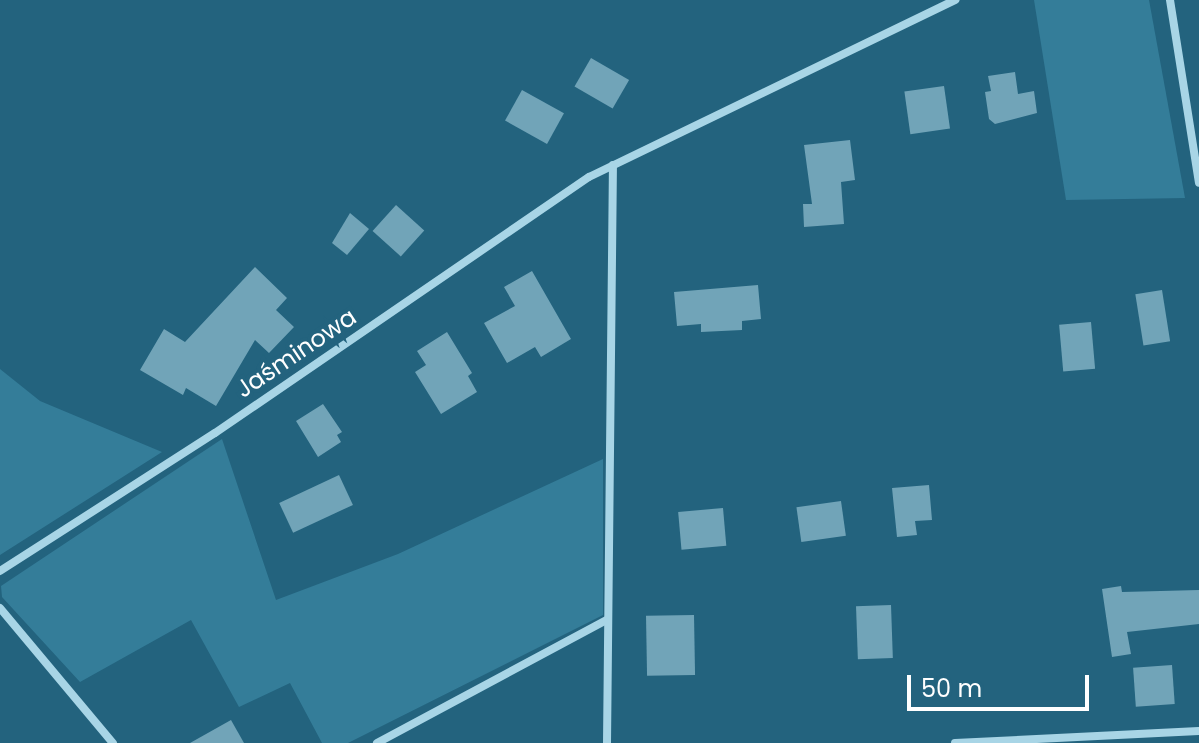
<!DOCTYPE html>
<html>
<head>
<meta charset="utf-8">
<style>
	body { margin:0 }
	#map { position:relative; width:1199px; height:743px; overflow:hidden; background:#23637e; font-family:Poppins,sans-serif }
	div>[style] { position:absolute }
	[style*='--x'] { left:calc(var(--x)*1px); top:calc(var(--y)*1px); width:calc(var(--w)*1px); rotate:calc(var(--a)*1deg) }
	.green>* { inset:0; background:#347d99 }
	.building>* { inset:0; background:#71a4b8; transform-origin:0 0 }
	.minor>* { height:8px; margin:-4px; padding:0 4px; transform-origin:4px; border-radius:4px; background:#a8d5e6 }
	span { translate:-50% -50%; white-space:nowrap; text-align:center; line-height:1.15; -webkit-text-stroke:8px #23637e; paint-order:stroke }
	.street-label { font-size:24px; color:#fff }
	.scale { position:absolute; left:907px; top:675px; width:182px; height:36px; box-sizing:border-box; border:4px solid #fff; border-top:0; padding-left:10px; font-size:24px; line-height:28px; white-space:nowrap; color:#fff; -webkit-text-stroke:6px #23637e; paint-order:stroke }
</style>
</head>
<body>
<div id="map">
	<div class="green">
		<i style="clip-path:polygon(1034px 0,1149px 0,1185px 198px,1066px 200px)"></i>
		<i style="clip-path:polygon(0 369px,40px 401px,162px 452px,0 555px)"></i>
		<i style="clip-path:polygon(222px 439px,276px 600px,398px 554px,603px 459px,603px 615px,348px 743px,322px 743px,290px 683px,239px 707px,191px 620px,80px 682px,2px 597px,1px 586px)"></i>
	</div>
	<div class="building">
		<i style="left:591px;top:58px;width:44px;height:33px;rotate:30deg"></i>
		<i style="clip-path:polygon(1015px 72px,1018px 94px,1034px 91px,1037px 113px,995px 124px,989px 119px,985px 92px,991px 91px,988px 76px)"></i>
		<i style="left:944px;top:86px;width:43px;height:40px;rotate:82deg"></i>
		<i style="left:522px;top:90px;width:48px;height:35px;rotate:29deg"></i>
		<i style="clip-path:polygon(850px 140px,855px 180px,841px 182px,844px 224px,804px 227px,803px 204px,812px 204px,804px 145px)"></i>
		<i style="left:396px;top:205px;width:38px;height:35px;rotate:42deg"></i>
		<i style="clip-path:polygon(350px 213px,369px 229px,347px 255px,332px 243px)"></i>
		<i style="clip-path:polygon(255px 267px,287px 298px,276px 310px,294px 327px,269px 353px,255px 340px,216px 406px,186px 388px,183px 395px,140px 370px,164px 329px,185px 342px)"></i>
		<i style="clip-path:polygon(532px 271px,571px 339px,541px 357px,535px 347px,507px 363px,484px 323px,515px 306px,504px 287px)"></i>
		<i style="clip-path:polygon(758px 285px,761px 319px,742px 321px,742px 330px,701px 332px,701px 324px,677px 326px,674px 292px)"></i>
		<i style="left:1162px;top:290px;width:52px;height:27px;rotate:81deg"></i>
		<i style="left:1091px;top:322px;width:47px;height:32px;rotate:85deg"></i>
		<i style="clip-path:polygon(447px 332px,472px 373px,468px 376px,477px 392px,441px 414px,415px 372px,426px 365px,417px 351px)"></i>
		<i style="clip-path:polygon(323px 404px,342px 432px,337px 435px,341px 442px,318px 457px,296px 421px)"></i>
		<i style="left:339px;top:475px;width:33px;height:66px;rotate:65deg"></i>
		<i style="clip-path:polygon(929px 485px,932px 520px,915px 521px,917px 535px,897px 537px,892px 488px)"></i>
		<i style="left:841px;top:501px;width:35px;height:45px;rotate:82deg"></i>
		<i style="left:723px;top:508px;width:38px;height:45px;rotate:85deg"></i>
		<i style="clip-path:polygon(1121px 586px,1122px 592px,1199px 590px,1199px 624px,1127px 632px,1131px 654px,1112px 657px,1102px 589px)"></i>
		<i style="left:891px;top:605px;width:53px;height:35px;rotate:88deg"></i>
		<i style="left:694px;top:615px;width:60px;height:48px;rotate:89deg"></i>
		<i style="left:1172px;top:665px;width:39px;height:39px;rotate:86deg"></i>
		<i style="clip-path:polygon(231px 720px,244px 743px,190px 743px)"></i>
	</div>
	<div class="minor">
		<i style="--x:1170;--y:0;--w:185;--a:81"></i>
		<i style="--x:0;--y:571;--w:255;--a:-32.7"></i>
		<i style="--x:215;--y:433;--w:453;--a:-34.4"></i>
		<i style="--x:589;--y:177;--w:407;--a:-25.8"></i>
		<i style="--x:0;--y:608;--w:176;--a:50.1"></i>
		<i style="--x:377;--y:743;--w:262;--a:-28.2"></i>
		<i style="--x:607;--y:743;--w:578;--a:-89.41"></i>
		<i style="--x:955;--y:743;--w:244;--a:-2.8"></i>
	</div>
	<div class="street-label">
		<span style="left:296px;top:353px;rotate:-34deg">Jaśminowa</span>
	</div>
	<div class="scale">50 m</div>
</div>
</body>
</html>
